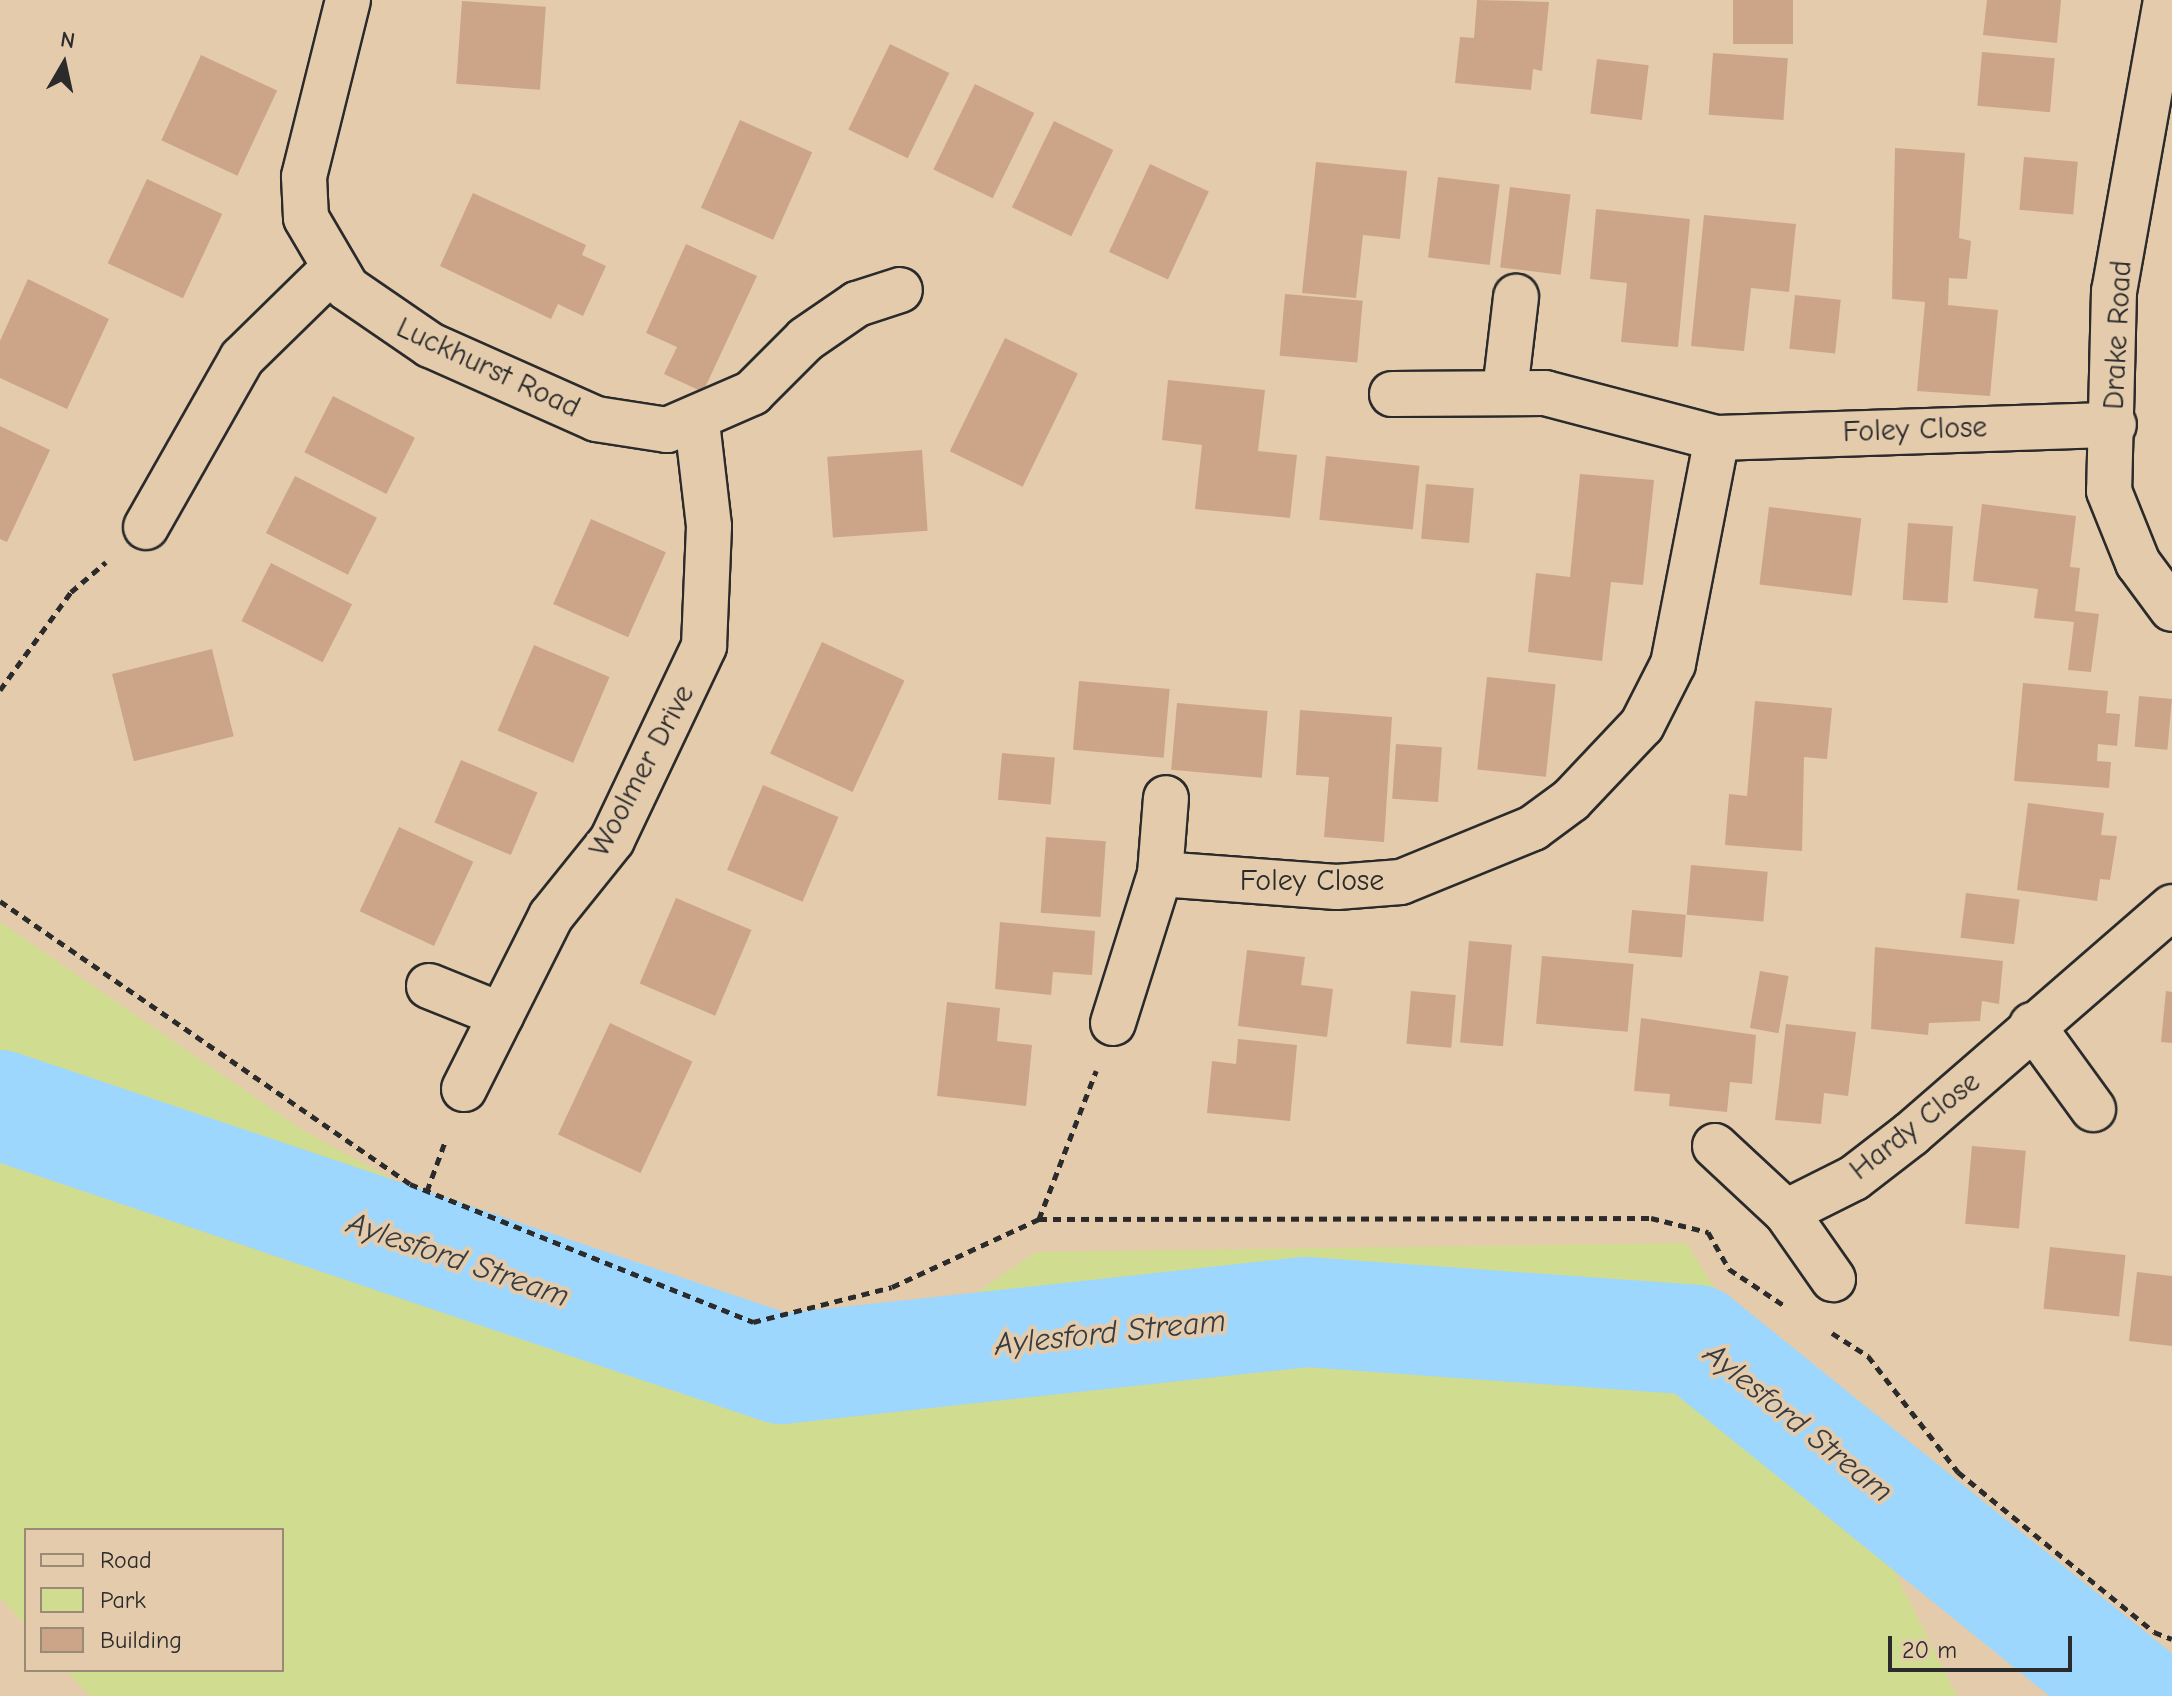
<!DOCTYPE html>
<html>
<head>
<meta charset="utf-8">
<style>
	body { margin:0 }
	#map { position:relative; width:2172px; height:1696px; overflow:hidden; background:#e4cbac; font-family:"Comic Neue",sans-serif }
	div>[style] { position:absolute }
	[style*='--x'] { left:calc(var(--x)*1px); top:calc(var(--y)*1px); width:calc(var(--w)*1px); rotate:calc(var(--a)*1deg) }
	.green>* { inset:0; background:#d0dc8f }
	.river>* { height:110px; margin:-55px; padding:0 55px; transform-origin:55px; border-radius:55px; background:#9dd7fd }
	.building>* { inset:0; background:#cca588; transform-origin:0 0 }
	.path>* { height:5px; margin-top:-2.5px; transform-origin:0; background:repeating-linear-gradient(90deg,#2b2b2b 0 8px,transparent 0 14px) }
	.roads { filter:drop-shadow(2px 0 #2b2b2b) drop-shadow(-2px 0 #2b2b2b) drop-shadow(0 2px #2b2b2b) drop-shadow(0 -2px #2b2b2b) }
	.minor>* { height:44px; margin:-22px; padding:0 22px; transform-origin:22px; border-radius:22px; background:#e4cbac }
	span { translate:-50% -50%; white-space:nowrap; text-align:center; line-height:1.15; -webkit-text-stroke:8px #e4cbac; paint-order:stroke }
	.street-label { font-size:30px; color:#2b2b2b }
	.water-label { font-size:32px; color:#363c40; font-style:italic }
	.legend { position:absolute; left:24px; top:1528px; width:260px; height:144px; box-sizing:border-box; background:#e4cbac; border:2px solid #9a8b78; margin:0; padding:10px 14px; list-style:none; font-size:24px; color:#2b2b2b }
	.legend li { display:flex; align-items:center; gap:16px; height:40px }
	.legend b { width:40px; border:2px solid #9a8b78 }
	.north { position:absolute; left:24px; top:24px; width:80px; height:80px; -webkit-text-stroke:6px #e4cbac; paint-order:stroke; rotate:9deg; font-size:22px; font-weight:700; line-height:32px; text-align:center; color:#2b2b2b }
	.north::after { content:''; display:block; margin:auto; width:28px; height:36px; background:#2b2b2b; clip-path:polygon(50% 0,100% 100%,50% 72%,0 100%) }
	.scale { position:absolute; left:1888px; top:1636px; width:184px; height:36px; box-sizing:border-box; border:4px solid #2b2b2b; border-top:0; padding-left:10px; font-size:24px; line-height:28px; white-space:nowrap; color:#2b2b2b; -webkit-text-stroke:6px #e4cbac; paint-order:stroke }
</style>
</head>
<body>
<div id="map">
	<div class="green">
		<i style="clip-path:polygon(0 922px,304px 1131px,810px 1407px,1036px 1252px,1686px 1243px,1887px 1556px,1957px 1696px,90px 1696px,66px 1670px,282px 1670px,282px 1530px,26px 1530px,26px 1626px,0 1597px)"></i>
	</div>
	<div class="river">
		<i style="--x:0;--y:1105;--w:824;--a:18.68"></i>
		<i style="--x:781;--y:1369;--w:528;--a:-6.2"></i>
		<i style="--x:1306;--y:1312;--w:391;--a:4.1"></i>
		<i style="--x:1696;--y:1340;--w:567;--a:38.91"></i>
	</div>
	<div class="building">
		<i style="clip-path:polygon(1477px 0,1549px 2px,1542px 71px,1533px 69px,1531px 90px,1455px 83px,1460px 37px,1474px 38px)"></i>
		<i style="left:1733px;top:0;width:60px;height:44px"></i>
		<i style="clip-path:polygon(1987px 0,2061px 0,2057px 43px,1983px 35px)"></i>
		<i style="left:462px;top:1px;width:84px;height:83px;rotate:4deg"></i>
		<i style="left:890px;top:44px;width:66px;height:95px;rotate:26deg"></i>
		<i style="left:1982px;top:52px;width:73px;height:54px;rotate:5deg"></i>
		<i style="left:1713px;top:53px;width:75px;height:62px;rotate:4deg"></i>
		<i style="left:201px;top:55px;width:84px;height:94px;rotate:25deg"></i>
		<i style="left:1597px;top:59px;width:52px;height:55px;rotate:7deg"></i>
		<i style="left:975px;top:84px;width:66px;height:95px;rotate:26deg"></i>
		<i style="left:740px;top:120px;width:79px;height:96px;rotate:24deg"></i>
		<i style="left:1054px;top:121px;width:66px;height:96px;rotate:26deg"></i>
		<i style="clip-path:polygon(1895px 148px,1965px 153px,1959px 238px,1971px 241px,1967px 279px,1949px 278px,1948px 305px,1998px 310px,1990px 396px,1917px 391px,1925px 302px,1892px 299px)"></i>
		<i style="left:2024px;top:157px;width:54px;height:53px;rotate:5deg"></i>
		<i style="clip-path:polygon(1316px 162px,1407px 171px,1400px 239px,1363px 235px,1356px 298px,1302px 293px)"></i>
		<i style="left:1150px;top:164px;width:65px;height:97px;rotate:25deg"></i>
		<i style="left:1438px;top:177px;width:62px;height:81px;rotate:7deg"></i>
		<i style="left:147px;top:179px;width:83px;height:93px;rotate:25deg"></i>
		<i style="left:1510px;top:187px;width:61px;height:81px;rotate:7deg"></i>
		<i style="clip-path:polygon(473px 193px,586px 245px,582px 255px,606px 266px,583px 316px,558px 304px,551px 319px,440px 266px)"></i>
		<i style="clip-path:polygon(1596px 209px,1690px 219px,1678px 347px,1621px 342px,1627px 283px,1590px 279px)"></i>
		<i style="clip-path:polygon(1704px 215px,1796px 224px,1789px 292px,1751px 288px,1744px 351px,1691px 346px)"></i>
		<i style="clip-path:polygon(686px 244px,757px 276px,703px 392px,664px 374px,677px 347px,646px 333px)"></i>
		<i style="clip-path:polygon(28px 279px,109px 319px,67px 409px,0 378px,0 341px)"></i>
		<i style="left:1285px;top:294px;width:78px;height:62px;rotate:5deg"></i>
		<i style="left:1795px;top:295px;width:46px;height:54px;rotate:6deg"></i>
		<i style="left:1005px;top:338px;width:81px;height:126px;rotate:26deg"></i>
		<i style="clip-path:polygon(1168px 380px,1265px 390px,1258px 451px,1297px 455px,1290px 518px,1195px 509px,1202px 445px,1162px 440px)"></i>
		<i style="left:333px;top:396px;width:92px;height:63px;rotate:27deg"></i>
		<i style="clip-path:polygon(0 426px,50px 450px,7px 542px,0 539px)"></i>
		<i style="left:922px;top:450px;width:81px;height:95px;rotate:86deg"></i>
		<i style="left:1326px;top:456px;width:94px;height:64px;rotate:6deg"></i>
		<i style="clip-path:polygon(1580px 474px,1654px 480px,1643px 585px,1611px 582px,1602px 661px,1528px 652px,1536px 573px,1570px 577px)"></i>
		<i style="left:295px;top:476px;width:92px;height:64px;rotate:27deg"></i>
		<i style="left:1426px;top:484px;width:48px;height:55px;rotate:5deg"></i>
		<i style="clip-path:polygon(1982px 504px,2076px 516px,2070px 567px,2080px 568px,2075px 611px,2099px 614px,2091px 672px,2068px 670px,2074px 622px,2034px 618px,2038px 589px,1973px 581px)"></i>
		<i style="left:1769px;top:507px;width:93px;height:78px;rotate:7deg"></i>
		<i style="left:591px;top:519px;width:82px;height:93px;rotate:24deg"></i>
		<i style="left:1908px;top:523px;width:45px;height:77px;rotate:4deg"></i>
		<i style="left:271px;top:563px;width:91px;height:65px;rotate:27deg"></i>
		<i style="left:822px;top:642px;width:91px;height:123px;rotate:25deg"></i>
		<i style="left:534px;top:645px;width:82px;height:93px;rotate:23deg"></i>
		<i style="left:212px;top:649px;width:90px;height:103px;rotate:76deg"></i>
		<i style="left:1487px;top:677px;width:69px;height:93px;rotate:6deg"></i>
		<i style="left:1079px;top:681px;width:91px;height:69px;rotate:5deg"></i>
		<i style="clip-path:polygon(2023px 683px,2108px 691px,2106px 713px,2120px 714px,2117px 746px,2098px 744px,2097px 761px,2111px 762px,2109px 788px,2014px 781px)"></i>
		<i style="left:2139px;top:696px;width:33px;height:51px;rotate:5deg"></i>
		<i style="clip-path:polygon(1755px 701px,1832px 708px,1827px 759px,1804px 757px,1802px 851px,1725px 845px,1729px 794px,1747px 796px)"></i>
		<i style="left:1177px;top:703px;width:91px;height:67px;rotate:5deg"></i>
		<i style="clip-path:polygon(1300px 710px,1392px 717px,1384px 842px,1324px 837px,1329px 777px,1296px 775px)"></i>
		<i style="left:1396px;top:744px;width:46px;height:55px;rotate:4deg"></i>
		<i style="left:1002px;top:753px;width:53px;height:47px;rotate:5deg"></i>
		<i style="left:461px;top:760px;width:83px;height:68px;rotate:23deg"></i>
		<i style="left:763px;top:785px;width:82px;height:92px;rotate:23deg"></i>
		<i style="clip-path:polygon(2028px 803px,2104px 813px,2101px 835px,2117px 836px,2110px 880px,2100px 879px,2097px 901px,2017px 890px)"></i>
		<i style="left:399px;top:827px;width:82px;height:93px;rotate:25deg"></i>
		<i style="left:1046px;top:837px;width:60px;height:76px;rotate:4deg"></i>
		<i style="left:1691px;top:865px;width:77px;height:50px;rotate:5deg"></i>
		<i style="left:1966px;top:893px;width:54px;height:45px;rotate:7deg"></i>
		<i style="left:676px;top:898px;width:82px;height:93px;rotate:23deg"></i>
		<i style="left:1632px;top:910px;width:54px;height:43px;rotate:5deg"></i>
		<i style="clip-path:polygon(1000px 922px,1095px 931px,1092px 975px,1053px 972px,1051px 995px,995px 989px)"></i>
		<i style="left:1469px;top:941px;width:43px;height:102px;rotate:5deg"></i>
		<i style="clip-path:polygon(1875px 947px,2003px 961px,1999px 1004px,1982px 1001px,1980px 1021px,1929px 1023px,1928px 1035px,1871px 1029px)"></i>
		<i style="clip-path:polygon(1247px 950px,1305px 957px,1301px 985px,1333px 989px,1327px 1037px,1238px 1026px)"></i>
		<i style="left:1542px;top:956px;width:92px;height:68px;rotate:5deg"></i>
		<i style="left:1760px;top:971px;width:29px;height:58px;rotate:10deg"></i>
		<i style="left:1411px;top:991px;width:45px;height:53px;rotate:5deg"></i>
		<i style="clip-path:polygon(2166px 991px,2172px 992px,2172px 1043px,2161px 1042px)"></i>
		<i style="clip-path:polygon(947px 1002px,1000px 1008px,997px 1041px,1032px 1045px,1026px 1106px,937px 1096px)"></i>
		<i style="clip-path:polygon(1641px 1018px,1756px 1035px,1752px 1084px,1730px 1082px,1727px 1112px,1669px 1106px,1670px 1094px,1634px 1091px)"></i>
		<i style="left:610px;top:1023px;width:91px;height:123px;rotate:25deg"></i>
		<i style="clip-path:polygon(1786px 1024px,1856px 1032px,1848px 1096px,1824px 1093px,1821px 1124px,1775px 1120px)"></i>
		<i style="clip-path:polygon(1238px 1039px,1297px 1045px,1290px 1121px,1207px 1113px,1212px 1061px,1236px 1064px)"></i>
		<i style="left:1972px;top:1146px;width:54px;height:78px;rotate:5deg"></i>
		<i style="left:2050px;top:1247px;width:76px;height:62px;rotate:6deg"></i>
		<i style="clip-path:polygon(2137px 1272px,2172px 1276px,2172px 1346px,2129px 1341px)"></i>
	</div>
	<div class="path">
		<i style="--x:0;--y:690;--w:121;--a:-54.1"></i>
		<i style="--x:71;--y:592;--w:46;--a:-40.6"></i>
		<i style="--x:0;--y:901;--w:498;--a:34.6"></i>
		<i style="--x:410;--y:1184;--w:370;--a:21.9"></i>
		<i style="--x:753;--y:1322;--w:143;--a:-14.1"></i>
		<i style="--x:892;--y:1287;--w:162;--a:-24.8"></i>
		<i style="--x:1039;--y:1219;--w:612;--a:-0.09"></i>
		<i style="--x:1651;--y:1218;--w:59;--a:13.8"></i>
		<i style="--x:1708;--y:1232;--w:43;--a:60.4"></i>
		<i style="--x:1729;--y:1269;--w:67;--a:33.5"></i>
		<i style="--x:427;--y:1191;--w:55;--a:-69.9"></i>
		<i style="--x:1039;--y:1219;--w:159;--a:-68.9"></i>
		<i style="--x:1832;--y:1333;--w:43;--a:32.6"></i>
		<i style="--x:1868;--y:1356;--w:147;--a:52.2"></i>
		<i style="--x:1958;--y:1472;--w:253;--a:39.2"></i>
		<i style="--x:2154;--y:1632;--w:19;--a:21"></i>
	</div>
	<div class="roads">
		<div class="minor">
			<i style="--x:348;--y:0;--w:182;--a:104"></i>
			<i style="--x:304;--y:177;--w:41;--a:87.2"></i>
			<i style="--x:306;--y:218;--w:81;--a:59.6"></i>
			<i style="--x:347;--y:288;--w:101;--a:34.5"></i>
			<i style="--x:430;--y:345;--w:182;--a:24"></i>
			<i style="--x:596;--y:419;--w:72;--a:8.8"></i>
			<i style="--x:667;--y:430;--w:93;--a:-23.5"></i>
			<i style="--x:752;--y:393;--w:76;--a:-45"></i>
			<i style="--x:806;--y:339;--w:62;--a:-34.5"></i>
			<i style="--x:857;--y:304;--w:45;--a:-18"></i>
			<i style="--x:2166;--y:0;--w:296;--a:100.1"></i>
			<i style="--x:2114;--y:291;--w:200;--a:91.4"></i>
			<i style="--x:2109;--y:491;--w:78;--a:68.1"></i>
			<i style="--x:2138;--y:563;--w:57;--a:53.5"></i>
			<i style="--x:1505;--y:391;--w:95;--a:-83.3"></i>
			<i style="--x:1392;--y:394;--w:153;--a:-0.4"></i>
			<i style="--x:1545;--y:393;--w:178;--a:14.7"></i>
			<i style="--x:1717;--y:438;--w:397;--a:-1.9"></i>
			<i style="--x:146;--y:527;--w:194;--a:-60.4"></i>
			<i style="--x:242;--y:358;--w:127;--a:-44.4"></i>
			<i style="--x:1160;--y:874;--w:177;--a:4.2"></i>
			<i style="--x:1337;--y:887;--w:64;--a:-4.5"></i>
			<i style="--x:1401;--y:882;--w:143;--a:-22.2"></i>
			<i style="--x:1533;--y:828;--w:47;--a:-36.4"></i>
			<i style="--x:1571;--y:800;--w:103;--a:-46.6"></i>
			<i style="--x:1642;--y:725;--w:68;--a:-63.1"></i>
			<i style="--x:1673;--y:664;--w:230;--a:-79"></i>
			<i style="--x:429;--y:986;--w:78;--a:21.9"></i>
			<i style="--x:1113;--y:1023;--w:156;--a:-72.5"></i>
			<i style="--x:1160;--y:874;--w:76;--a:-85.5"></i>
			<i style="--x:2032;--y:1025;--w:104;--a:54"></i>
			<i style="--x:464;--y:1089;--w:194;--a:-63.3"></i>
			<i style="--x:551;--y:916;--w:97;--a:-51.2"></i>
			<i style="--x:612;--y:840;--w:215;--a:-64.6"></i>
			<i style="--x:704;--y:646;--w:120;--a:-87.6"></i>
			<i style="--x:709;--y:526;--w:104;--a:-96.6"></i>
			<i style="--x:1715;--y:1146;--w:97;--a:42.9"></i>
			<i style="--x:1786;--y:1212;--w:82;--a:55"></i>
			<i style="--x:1786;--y:1212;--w:76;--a:-26.6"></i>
			<i style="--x:1854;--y:1178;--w:72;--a:-37.7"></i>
			<i style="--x:1911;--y:1134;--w:346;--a:-41"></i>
		</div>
	</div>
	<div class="street-label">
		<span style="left:2118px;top:335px;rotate:-87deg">Drake Road</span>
		<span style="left:488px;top:368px;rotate:25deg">Luckhurst Road</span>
		<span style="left:1915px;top:430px;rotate:-2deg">Foley Close</span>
		<span style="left:642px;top:771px;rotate:-62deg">Woolmer Drive</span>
		<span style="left:1312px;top:881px">Foley Close</span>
		<span style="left:1915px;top:1126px;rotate:-38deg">Hardy Close</span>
	</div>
	<div class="water-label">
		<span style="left:458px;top:1260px;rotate:19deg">Aylesford Stream</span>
		<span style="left:1110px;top:1333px;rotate:-6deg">Aylesford Stream</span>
		<span style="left:1798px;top:1423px;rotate:39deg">Aylesford Stream</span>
	</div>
	<ul class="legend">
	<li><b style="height:10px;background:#e4cbac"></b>Road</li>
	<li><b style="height:22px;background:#d0dc8f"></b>Park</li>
	<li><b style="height:22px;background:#cca588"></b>Building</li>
	</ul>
	<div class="north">N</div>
	<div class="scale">20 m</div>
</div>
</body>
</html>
